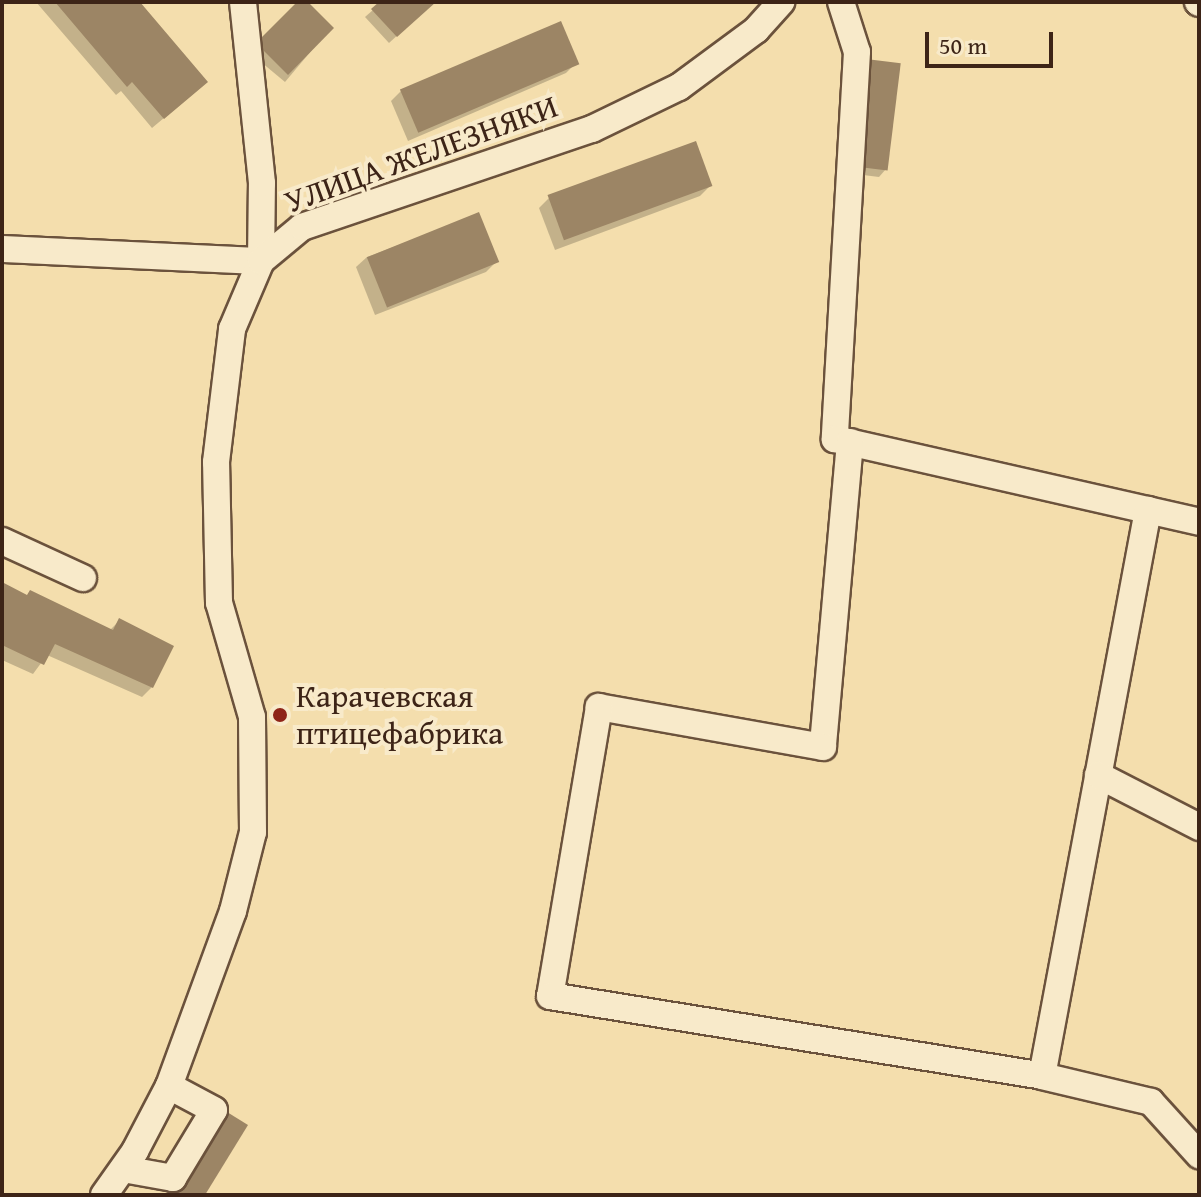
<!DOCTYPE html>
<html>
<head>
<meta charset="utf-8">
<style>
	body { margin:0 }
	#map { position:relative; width:1201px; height:1197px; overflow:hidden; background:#f4dead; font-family:"Gentium Book Plus",serif }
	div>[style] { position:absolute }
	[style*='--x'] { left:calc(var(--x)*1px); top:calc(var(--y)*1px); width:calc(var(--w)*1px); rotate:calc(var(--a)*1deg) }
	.shadow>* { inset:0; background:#0003; transform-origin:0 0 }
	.building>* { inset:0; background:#9c8565; transform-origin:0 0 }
	.roads { filter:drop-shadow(2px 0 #6b523c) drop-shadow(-2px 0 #6b523c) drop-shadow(0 2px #6b523c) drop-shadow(0 -2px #6b523c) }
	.minor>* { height:26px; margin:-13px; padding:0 13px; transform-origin:13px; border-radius:13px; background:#f8eaca }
	.dots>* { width:22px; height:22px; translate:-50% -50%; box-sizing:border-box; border:4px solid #f8eaca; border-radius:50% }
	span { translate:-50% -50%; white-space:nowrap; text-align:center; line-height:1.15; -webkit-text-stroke:8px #f8eaca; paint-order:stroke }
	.street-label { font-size:32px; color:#3d2417 }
	.poi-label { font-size:32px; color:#3d2417 }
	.left { translate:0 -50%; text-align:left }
	.frame { position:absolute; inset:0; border:4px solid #3d2417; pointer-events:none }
	.scale { position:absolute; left:925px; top:32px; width:128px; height:36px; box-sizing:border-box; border:4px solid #3d2417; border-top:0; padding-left:10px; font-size:24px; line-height:28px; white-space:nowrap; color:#3d2417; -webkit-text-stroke:6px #f8eaca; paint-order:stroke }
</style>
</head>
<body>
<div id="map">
	<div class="shadow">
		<i style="clip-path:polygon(36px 2px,137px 2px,195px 92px,152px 128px,121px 91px,116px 95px)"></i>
		<i style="left:300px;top:2px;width:40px;height:71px;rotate:40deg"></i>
		<i style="clip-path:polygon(382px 2px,434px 2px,389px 43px,365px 17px)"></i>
		<i style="clip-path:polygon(576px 63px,566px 73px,408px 141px,391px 101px,401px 91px)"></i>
		<i style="clip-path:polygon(860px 68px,886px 169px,879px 177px,847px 173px)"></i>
		<i style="clip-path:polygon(710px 186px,700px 196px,555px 250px,539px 208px,549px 198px)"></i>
		<i style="clip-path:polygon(478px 215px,496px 262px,486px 272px,375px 315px,356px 267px,367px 257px)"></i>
		<i style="clip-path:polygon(2px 585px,109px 631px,119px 621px,152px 687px,142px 697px,47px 655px,33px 674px,2px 660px)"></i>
	</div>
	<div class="building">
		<i style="clip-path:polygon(55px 2px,140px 2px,208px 82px,164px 119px,132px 82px,127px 87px)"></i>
		<i style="clip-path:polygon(297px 2px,308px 2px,334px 28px,288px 75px,256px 43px)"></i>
		<i style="clip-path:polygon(379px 2px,436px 2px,397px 37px,371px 9px)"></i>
		<i style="left:561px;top:21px;width:47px;height:175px;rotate:67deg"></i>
		<i style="left:866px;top:59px;width:35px;height:108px;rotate:7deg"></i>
		<i style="left:696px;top:141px;width:48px;height:158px;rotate:70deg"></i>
		<i style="left:479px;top:212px;width:54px;height:121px;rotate:68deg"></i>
		<i style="clip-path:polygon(2px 582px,27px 595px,30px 590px,113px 630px,119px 618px,174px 646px,153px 688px,55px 644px,44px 665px,2px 645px)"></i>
		<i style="clip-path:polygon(227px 1112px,248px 1125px,205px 1195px,175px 1195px)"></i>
	</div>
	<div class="roads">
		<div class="minor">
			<i style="--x:841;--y:2;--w:52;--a:72.3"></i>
			<i style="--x:857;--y:52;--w:388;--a:93.3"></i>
			<i style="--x:835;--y:439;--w:373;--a:12.8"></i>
			<i style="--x:1198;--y:2;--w:1;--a:45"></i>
			<i style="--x:2;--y:249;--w:259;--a:2.7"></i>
			<i style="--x:261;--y:261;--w:78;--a:-89.3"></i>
			<i style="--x:262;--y:183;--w:182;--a:-96"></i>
			<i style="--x:850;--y:442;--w:306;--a:95.1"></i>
			<i style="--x:823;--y:747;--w:228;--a:-169.9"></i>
			<i style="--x:599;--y:707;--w:293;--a:99.6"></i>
			<i style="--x:550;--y:996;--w:498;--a:9.2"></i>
			<i style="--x:1042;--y:1076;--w:576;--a:-79.39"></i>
			<i style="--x:2;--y:541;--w:89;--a:24.6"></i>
			<i style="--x:1098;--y:775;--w:114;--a:27.2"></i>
			<i style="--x:1042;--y:1076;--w:112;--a:13.4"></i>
			<i style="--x:1151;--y:1102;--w:72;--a:47.8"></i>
			<i style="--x:123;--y:1169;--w:51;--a:10.2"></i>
			<i style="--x:173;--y:1178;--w:79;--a:-58.9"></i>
			<i style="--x:214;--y:1110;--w:51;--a:-151.9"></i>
			<i style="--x:104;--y:1195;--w:54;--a:-54.8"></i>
			<i style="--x:135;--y:1151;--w:73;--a:-62.4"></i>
			<i style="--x:169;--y:1086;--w:186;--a:-69.9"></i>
			<i style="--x:233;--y:911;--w:81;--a:-75.8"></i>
			<i style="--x:253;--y:832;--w:115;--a:-90.5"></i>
			<i style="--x:252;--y:717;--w:119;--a:-106.1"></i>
			<i style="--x:219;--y:603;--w:141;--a:-91.2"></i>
			<i style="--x:216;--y:462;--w:134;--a:-83.1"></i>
			<i style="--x:232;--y:329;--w:74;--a:-66.9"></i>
			<i style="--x:261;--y:261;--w:53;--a:-39.7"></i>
			<i style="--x:302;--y:227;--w:306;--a:-18.7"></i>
			<i style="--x:592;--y:129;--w:97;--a:-25.8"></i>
			<i style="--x:679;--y:87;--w:96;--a:-36.5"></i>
			<i style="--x:756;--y:30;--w:38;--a:-48"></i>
		</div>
	</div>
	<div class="dots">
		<i style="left:280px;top:715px;background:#8f2418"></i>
	</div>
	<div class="street-label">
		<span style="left:421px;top:154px;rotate:-20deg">УЛИЦА ЖЕЛЕЗНЯКИ</span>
	</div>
	<div class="poi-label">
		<span class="left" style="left:296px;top:715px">Карачевская<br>птицефабрика</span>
	</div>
	<div class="frame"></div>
	<div class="scale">50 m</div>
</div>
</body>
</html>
